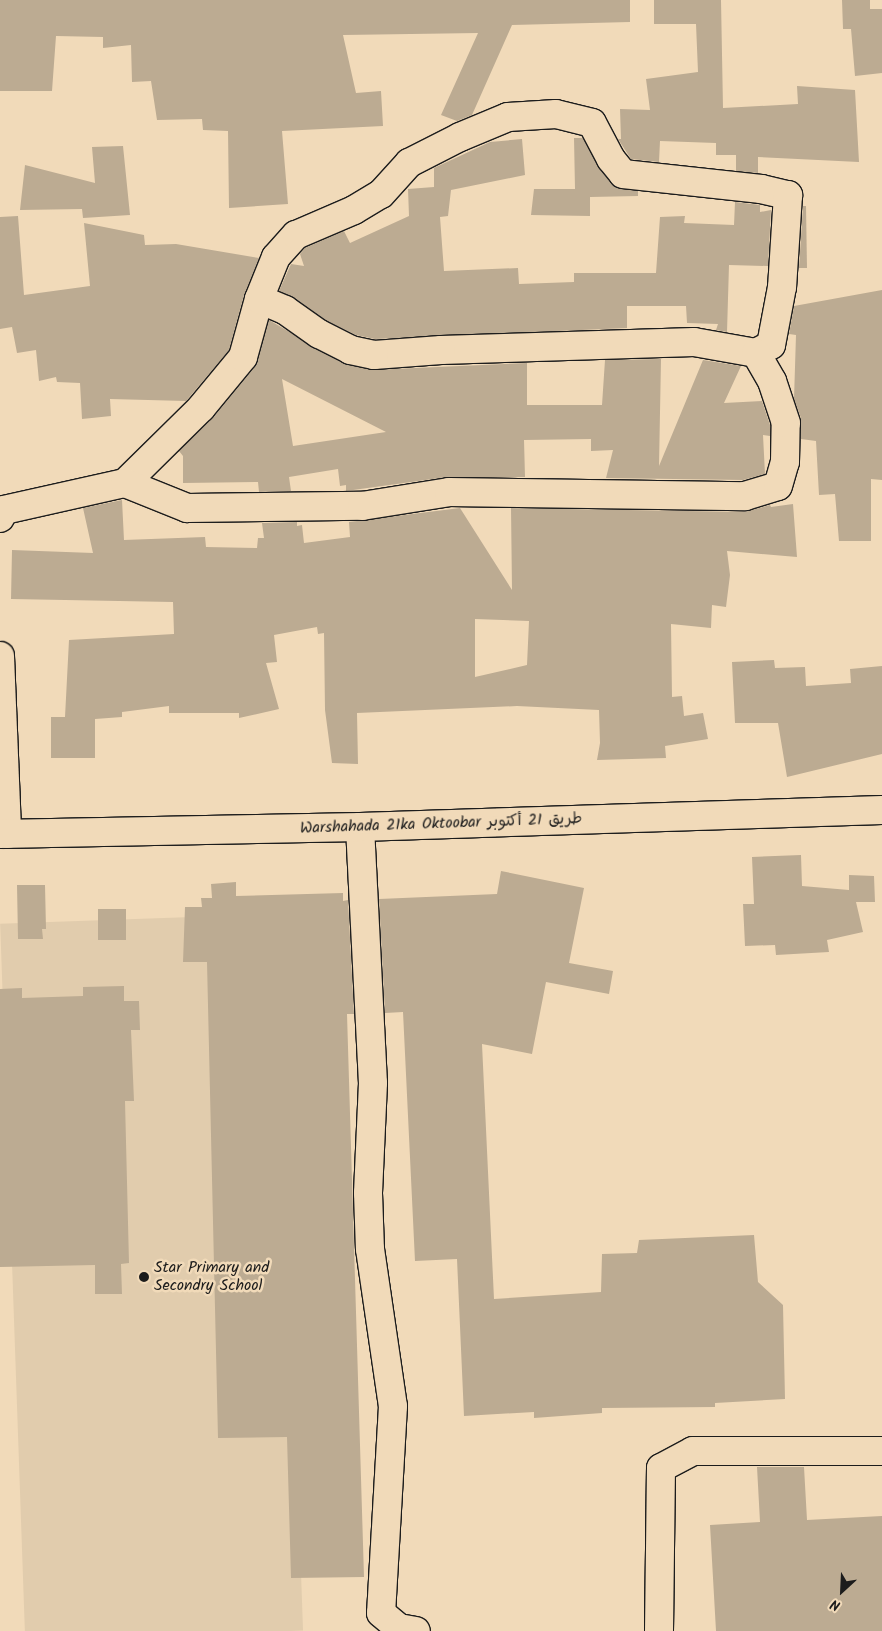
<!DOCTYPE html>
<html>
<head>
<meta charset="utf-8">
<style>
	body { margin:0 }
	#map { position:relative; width:882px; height:1631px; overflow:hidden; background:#f1dab9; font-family:Kalam,"Playpen Sans Arabic",sans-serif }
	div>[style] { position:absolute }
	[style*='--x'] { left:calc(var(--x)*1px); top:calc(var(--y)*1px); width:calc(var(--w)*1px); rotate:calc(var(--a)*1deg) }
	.built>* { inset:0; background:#e1ccad; transform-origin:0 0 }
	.building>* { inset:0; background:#bcab92; transform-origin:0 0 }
	.roads { filter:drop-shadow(1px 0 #1c1c1c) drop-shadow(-1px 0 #1c1c1c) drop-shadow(0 1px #1c1c1c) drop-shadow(0 -1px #1c1c1c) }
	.minor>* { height:28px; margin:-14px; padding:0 14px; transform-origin:14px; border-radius:14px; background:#f1dab9 }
	.major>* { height:28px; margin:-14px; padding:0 14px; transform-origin:14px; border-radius:14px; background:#f1dab9 }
	.dots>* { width:14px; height:14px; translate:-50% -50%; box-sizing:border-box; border:2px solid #f1dab9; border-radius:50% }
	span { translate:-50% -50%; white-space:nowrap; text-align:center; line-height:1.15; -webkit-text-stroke:5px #f1dab9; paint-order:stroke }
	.street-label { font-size:16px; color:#1c1c1c }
	.poi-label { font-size:16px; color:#1c1c1c }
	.left { translate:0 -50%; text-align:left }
	.north { position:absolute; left:817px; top:1566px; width:50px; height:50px; -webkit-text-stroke:4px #f1dab9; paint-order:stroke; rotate:205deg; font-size:14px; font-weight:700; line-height:20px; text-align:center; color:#1c1c1c }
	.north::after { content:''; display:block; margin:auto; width:18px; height:22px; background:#1c1c1c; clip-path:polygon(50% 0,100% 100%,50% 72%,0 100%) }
</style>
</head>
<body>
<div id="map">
	<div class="built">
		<i style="left:278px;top:914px;width:717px;height:278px;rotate:88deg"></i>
	</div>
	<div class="building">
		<i style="clip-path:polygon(0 0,630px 0,630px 22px,512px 25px,472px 115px,457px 121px,441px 115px,478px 33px,343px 35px,356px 93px,381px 91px,383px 126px,282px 131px,288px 204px,229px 208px,228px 131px,203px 130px,202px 119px,157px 120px,151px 81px,132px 82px,131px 45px,103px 48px,103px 37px,56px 36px,52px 91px,0 91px)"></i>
		<i style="clip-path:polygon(654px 0,721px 0,723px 108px,798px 104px,797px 86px,855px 90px,859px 162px,758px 157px,758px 173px,736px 171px,736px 155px,716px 155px,716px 143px,660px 141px,659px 162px,631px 159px,618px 139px,621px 139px,620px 109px,650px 110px,646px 79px,698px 72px,696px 24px,654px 24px)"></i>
		<i style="clip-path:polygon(842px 0,870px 0,870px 9px,882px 9px,882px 73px,855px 76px,851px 29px,843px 29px)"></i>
		<i style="clip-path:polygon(574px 138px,583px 138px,611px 184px,621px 189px,638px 191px,638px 196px,590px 197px,590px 216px,531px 215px,534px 189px,575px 189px)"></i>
		<i style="clip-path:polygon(522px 139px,525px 175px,451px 190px,448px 216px,440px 217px,444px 271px,518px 268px,519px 284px,574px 282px,574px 273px,656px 273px,660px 217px,685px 216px,684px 223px,734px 225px,735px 202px,760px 205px,760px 212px,771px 210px,768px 266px,729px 265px,727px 332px,716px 330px,718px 324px,687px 323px,686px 306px,627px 306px,627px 328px,375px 339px,356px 335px,327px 321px,279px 291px,291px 264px,304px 266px,300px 254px,305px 248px,344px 231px,350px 243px,409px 216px,408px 189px,434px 187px,434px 168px,490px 142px)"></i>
		<i style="clip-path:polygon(123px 146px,130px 215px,83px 218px,82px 209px,20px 210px,25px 165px,95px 183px,92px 147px)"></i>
		<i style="clip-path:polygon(803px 206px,806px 206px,807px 268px,799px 268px)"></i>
		<i style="clip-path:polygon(18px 216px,24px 295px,90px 286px,84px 223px,144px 235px,145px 245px,176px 244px,259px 258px,244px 295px,229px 350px,186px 401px,110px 399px,111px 416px,82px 419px,80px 383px,57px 382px,56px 377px,39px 381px,36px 350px,17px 353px,12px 327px,0 329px,0 217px)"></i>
		<i style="clip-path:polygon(882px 290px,882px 480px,871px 479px,871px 541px,839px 541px,835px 494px,819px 495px,816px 441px,801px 439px,801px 418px,794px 399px,796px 335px,789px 334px,794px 306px)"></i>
		<i style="clip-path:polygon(evenodd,269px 320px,344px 364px,371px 370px,527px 363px,527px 405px,602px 405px,605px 360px,661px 359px,659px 466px,703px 360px,741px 366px,724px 403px,762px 401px,770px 425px,770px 436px,763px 435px,765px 474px,743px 480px,606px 478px,613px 450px,591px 451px,591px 439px,524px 440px,525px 477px,447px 477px,346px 491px,346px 485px,340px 486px,338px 469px,289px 477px,291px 491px,259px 492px,258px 482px,183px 483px,183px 456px,179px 451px,213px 418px,255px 367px,269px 320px,282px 379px,386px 432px,293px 446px,282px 379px)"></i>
		<i style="clip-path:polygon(evenodd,122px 500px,124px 540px,205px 537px,206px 547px,257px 548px,258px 538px,264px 538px,262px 523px,297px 522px,297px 526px,302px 525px,304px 543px,350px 537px,349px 522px,460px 508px,512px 590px,511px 508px,745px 512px,770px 505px,771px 507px,793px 504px,797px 557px,727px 551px,730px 575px,726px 607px,712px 605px,711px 628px,671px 624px,672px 697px,682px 696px,684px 716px,703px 713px,708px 739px,665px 746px,666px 758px,597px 760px,600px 743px,599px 710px,517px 706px,357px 713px,358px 764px,332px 763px,325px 710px,324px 633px,318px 634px,317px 627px,274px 635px,277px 662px,266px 663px,279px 709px,239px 718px,239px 713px,169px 713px,169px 706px,122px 712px,122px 717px,95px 719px,95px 758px,51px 758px,51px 717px,65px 717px,69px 640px,174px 634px,173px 602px,11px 599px,12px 550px,93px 553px,83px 508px,122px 500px,475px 619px,529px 621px,527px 665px,475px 677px,475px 619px)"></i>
		<i style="clip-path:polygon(774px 660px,775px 668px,805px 667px,806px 686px,851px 683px,850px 669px,882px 666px,882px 754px,787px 777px,778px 723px,735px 723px,732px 662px)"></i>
		<i style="clip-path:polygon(801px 855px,802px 886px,849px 890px,849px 875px,874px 876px,875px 902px,856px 902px,863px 932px,827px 940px,829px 952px,776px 955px,775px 945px,745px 946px,743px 904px,754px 904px,752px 857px)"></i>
		<i style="clip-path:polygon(501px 871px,584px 888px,569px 963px,613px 971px,609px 994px,546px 982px,532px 1054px,482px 1044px,494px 1299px,601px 1292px,602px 1254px,637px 1253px,639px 1240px,754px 1235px,758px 1282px,783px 1305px,785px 1399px,715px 1403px,715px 1407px,602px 1408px,602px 1413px,534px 1418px,534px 1412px,464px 1416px,457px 1259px,415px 1261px,403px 1012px,385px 1013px,379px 899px,497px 894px)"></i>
		<i style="clip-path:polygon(236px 882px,236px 896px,343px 893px,343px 901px,348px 900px,354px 1014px,347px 1014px,364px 1577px,291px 1578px,287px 1437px,218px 1438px,207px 962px,183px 962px,185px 907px,202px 907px,201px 898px,212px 898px,211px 884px)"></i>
		<i style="clip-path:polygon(17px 885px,45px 885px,46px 929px,42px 929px,43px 939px,18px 939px)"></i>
		<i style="left:126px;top:909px;width:31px;height:28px;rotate:90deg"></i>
		<i style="clip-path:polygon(124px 986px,124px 1001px,139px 1001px,140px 1030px,131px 1030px,134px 1101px,125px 1101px,129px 1263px,121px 1264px,122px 1294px,95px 1294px,95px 1265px,0 1267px,0 989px,22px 988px,22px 998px,83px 996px,83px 987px)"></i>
		<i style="clip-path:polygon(757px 1467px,804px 1467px,807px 1520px,882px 1516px,882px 1631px,716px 1631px,710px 1525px,760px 1522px)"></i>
	</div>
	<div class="roads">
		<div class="minor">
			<i style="--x:125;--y:483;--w:107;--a:-44.6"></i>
			<i style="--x:201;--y:408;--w:66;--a:-50.5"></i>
			<i style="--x:243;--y:357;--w:60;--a:-74.6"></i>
			<i style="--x:259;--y:299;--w:45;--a:-68"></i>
			<i style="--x:276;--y:257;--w:30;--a:-48"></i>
			<i style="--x:296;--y:235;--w:63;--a:-23.3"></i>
			<i style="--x:354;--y:210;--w:31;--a:-31"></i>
			<i style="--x:381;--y:194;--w:42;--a:-47.9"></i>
			<i style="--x:409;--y:163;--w:57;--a:-27"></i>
			<i style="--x:460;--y:137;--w:52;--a:-22.6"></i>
			<i style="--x:508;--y:117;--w:48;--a:-3.6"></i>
			<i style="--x:556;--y:114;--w:37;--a:14"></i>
			<i style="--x:592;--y:123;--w:41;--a:62.2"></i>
			<i style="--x:611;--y:159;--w:19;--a:51"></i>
			<i style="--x:623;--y:174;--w:139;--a:6.2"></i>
			<i style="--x:761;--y:189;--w:28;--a:13"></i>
			<i style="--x:788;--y:195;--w:92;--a:93.7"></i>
			<i style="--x:782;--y:287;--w:59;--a:100.7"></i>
			<i style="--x:771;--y:345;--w:17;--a:152"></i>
			<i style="--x:756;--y:353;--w:63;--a:-169.9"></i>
			<i style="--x:694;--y:342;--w:253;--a:178.2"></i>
			<i style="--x:441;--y:350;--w:67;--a:175.7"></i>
			<i style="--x:374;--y:355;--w:24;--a:-168"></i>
			<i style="--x:351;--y:350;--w:36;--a:-153"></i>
			<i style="--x:319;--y:334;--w:42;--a:-144.8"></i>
			<i style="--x:285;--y:310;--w:28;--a:-157"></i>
			<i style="--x:0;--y:518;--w:9;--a:-63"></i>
			<i style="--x:4;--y:510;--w:124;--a:-12.6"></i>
			<i style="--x:125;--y:483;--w:67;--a:22"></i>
			<i style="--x:187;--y:508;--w:175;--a:-0.7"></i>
			<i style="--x:362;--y:506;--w:88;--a:-9.1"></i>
			<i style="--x:449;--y:492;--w:296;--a:0.8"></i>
			<i style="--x:745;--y:496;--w:34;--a:-17"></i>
			<i style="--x:778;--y:486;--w:25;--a:-74"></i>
			<i style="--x:785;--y:462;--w:39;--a:-89"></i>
			<i style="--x:786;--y:423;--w:44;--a:-108.4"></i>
			<i style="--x:772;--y:381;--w:32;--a:-120"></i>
			<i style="--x:0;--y:656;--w:178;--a:87.7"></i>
			<i style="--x:360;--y:827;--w:256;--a:87.1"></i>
			<i style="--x:373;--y:1083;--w:110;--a:92.6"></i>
			<i style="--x:368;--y:1193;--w:56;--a:88"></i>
			<i style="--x:370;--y:1249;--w:159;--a:81.7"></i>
			<i style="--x:393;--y:1406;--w:207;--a:93.3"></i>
			<i style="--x:381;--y:1613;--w:23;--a:40"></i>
			<i style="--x:399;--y:1628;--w:17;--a:10"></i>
			<i style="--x:659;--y:1631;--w:163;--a:-89.3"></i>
			<i style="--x:661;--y:1468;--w:36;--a:-28"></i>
			<i style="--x:693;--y:1451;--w:189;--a:0"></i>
		</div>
		<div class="major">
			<i style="--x:0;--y:834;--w:360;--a:-1.1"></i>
			<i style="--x:360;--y:827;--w:522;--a:-1.87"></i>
		</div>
	</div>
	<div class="dots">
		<i style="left:144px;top:1277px;background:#1c1c1c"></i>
	</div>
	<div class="street-label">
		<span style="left:441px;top:824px;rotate:-2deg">Warshahada 21ka Oktoobar طريق 21 أكتوبر</span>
	</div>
	<div class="poi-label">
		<span class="left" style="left:154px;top:1277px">Star Primary and<br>Secondry School</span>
	</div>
	<div class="north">N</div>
</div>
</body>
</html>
